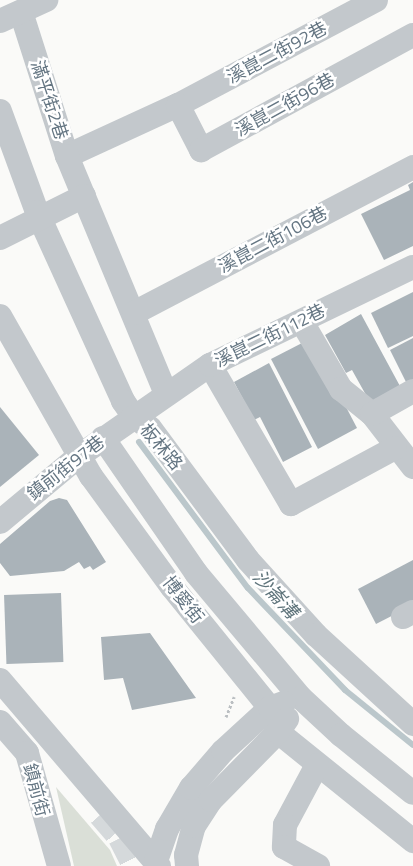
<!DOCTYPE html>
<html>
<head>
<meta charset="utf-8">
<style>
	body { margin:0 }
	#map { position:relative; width:413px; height:866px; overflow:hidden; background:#fafaf8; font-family:"Titillium Web","Noto Sans TC",sans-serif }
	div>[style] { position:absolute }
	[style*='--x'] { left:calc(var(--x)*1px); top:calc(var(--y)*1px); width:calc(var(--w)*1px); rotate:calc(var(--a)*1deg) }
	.green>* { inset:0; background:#dadfd7 }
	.stream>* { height:6px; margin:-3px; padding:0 3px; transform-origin:3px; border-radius:3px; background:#bbc7cb }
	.building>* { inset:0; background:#aab3b9; transform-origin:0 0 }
	.minor-tunnel>* { height:24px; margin-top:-12px; transform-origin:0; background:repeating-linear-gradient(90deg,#d5d9db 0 24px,transparent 0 36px) }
	.path>* { height:3px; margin-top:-1.5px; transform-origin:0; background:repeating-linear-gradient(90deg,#bbbfc2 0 2.5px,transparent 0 5px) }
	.minor>* { height:24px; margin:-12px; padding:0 12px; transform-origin:12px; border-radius:12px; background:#c3c8cc }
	span { translate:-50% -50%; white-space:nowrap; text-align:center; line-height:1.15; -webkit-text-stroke:5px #fff; paint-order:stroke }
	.street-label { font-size:18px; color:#657683 }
	.water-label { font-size:19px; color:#60757c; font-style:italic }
</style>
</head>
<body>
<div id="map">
	<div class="green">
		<i style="clip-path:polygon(56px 787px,110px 850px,117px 866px,74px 866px)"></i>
	</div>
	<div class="stream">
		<i style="--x:139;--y:442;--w:182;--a:53.3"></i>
		<i style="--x:248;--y:588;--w:141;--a:46.4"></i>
		<i style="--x:345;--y:690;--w:87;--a:39"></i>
	</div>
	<div class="building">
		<i style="clip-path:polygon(413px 182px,413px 246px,384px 260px,361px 214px,410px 190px,408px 185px)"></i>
		<i style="clip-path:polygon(413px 292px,413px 336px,388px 348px,371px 313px)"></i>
		<i style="clip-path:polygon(361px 314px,401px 388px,371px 404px,352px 370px,346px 373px,325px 335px)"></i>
		<i style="clip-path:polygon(413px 338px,413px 381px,407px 384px,390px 350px)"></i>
		<i style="clip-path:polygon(304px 342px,334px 384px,357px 428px,318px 449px,271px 359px)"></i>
		<i style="clip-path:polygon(269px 363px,312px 447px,283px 462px,260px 417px,254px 420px,234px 382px)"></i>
		<i style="clip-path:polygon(0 407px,39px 455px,0 487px)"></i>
		<i style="clip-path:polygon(59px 498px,67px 500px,106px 562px,93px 570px,90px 566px,84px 569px,79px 562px,64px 571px,10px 576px,0 563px,0 544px,50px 501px)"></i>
		<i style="clip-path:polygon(413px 560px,413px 605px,376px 624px,358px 589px)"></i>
		<i style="left:61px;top:593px;width:69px;height:57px;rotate:88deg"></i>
		<i style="clip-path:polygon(150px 633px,196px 698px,132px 710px,123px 678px,104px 680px,101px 637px)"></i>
	</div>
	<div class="minor-tunnel">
		<i style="--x:100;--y:815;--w:30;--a:49"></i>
		<i style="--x:120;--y:838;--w:31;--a:63"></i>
	</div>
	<div class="path">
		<i style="--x:226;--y:717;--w:22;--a:-68"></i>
	</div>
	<div class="minor">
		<i style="--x:21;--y:12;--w:151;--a:72.3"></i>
		<i style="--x:67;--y:156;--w:122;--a:-24.7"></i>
		<i style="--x:178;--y:105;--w:224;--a:-27.9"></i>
		<i style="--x:0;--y:21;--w:51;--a:-24.5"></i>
		<i style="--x:178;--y:105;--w:51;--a:62.9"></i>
		<i style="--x:201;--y:150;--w:241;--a:-28.5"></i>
		<i style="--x:0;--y:111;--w:108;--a:69.9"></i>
		<i style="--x:37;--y:212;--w:208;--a:65.5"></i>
		<i style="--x:123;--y:401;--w:19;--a:55"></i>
		<i style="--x:134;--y:417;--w:19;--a:35"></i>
		<i style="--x:150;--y:428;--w:164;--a:53.4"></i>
		<i style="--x:248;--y:560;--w:101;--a:47.8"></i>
		<i style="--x:316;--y:635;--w:132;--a:42.5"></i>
		<i style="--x:67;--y:156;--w:258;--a:67.4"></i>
		<i style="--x:0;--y:238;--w:94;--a:-26.6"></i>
		<i style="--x:134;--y:313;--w:315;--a:-27.6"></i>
		<i style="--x:0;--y:316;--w:184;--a:60.4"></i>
		<i style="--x:91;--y:476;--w:137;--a:53.9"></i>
		<i style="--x:172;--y:587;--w:156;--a:51"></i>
		<i style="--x:270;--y:708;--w:25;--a:72"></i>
		<i style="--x:278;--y:732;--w:174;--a:38.9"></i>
		<i style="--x:302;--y:322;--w:78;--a:59.8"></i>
		<i style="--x:341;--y:389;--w:40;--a:39"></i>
		<i style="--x:372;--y:414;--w:67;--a:52.3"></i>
		<i style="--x:210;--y:365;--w:161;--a:59.8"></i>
		<i style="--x:291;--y:504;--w:118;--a:-28.3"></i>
		<i style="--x:372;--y:414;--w:47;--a:-29.3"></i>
		<i style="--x:103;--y:438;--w:164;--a:55.4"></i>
		<i style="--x:196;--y:573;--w:163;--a:50"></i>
		<i style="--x:301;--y:698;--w:54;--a:42.8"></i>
		<i style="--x:341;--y:735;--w:92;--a:38.9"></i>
		<i style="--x:0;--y:522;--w:103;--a:-39.9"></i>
		<i style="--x:79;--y:456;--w:160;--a:-34.8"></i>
		<i style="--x:210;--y:365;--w:225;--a:-25.8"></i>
		<i style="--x:403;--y:617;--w:11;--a:-27"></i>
		<i style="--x:0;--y:680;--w:245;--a:49.5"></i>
		<i style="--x:0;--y:722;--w:41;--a:48.9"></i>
		<i style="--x:27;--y:753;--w:117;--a:74.2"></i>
		<i style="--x:317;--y:765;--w:68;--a:118.1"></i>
		<i style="--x:285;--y:825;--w:22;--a:93"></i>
		<i style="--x:284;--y:847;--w:39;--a:29"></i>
		<i style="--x:156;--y:861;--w:34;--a:-71"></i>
		<i style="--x:167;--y:829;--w:48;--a:-59.7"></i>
		<i style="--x:191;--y:788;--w:49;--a:-49.1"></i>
		<i style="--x:223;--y:751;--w:64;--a:-42.5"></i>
		<i style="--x:270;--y:708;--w:15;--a:-20"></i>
		<i style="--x:187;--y:866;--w:11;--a:-95"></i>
		<i style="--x:186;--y:855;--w:30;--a:-75"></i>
		<i style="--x:194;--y:826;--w:31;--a:-57"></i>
		<i style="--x:211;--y:800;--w:95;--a:-45.4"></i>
		<i style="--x:278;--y:732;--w:16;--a:-55"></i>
	</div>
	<div class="street-label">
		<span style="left:277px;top:53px;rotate:-28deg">溪崑二街92巷</span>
		<span style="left:49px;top:100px;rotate:72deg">滿平街2巷</span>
		<span style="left:285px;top:105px;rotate:-29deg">溪崑二街96巷</span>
		<span style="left:273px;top:240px;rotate:-28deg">溪崑二街106巷</span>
		<span style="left:270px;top:336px;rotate:-26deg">溪崑二街112巷</span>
		<span style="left:161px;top:447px;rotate:50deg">板林路</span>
		<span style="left:66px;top:468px;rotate:-38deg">鎮前街97巷</span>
		<span style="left:183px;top:600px;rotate:52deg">博愛街</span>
		<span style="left:36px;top:790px;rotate:75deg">鎮前街</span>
	</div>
	<div class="water-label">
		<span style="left:276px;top:594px;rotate:48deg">沙崙溝</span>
	</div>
</div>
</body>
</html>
